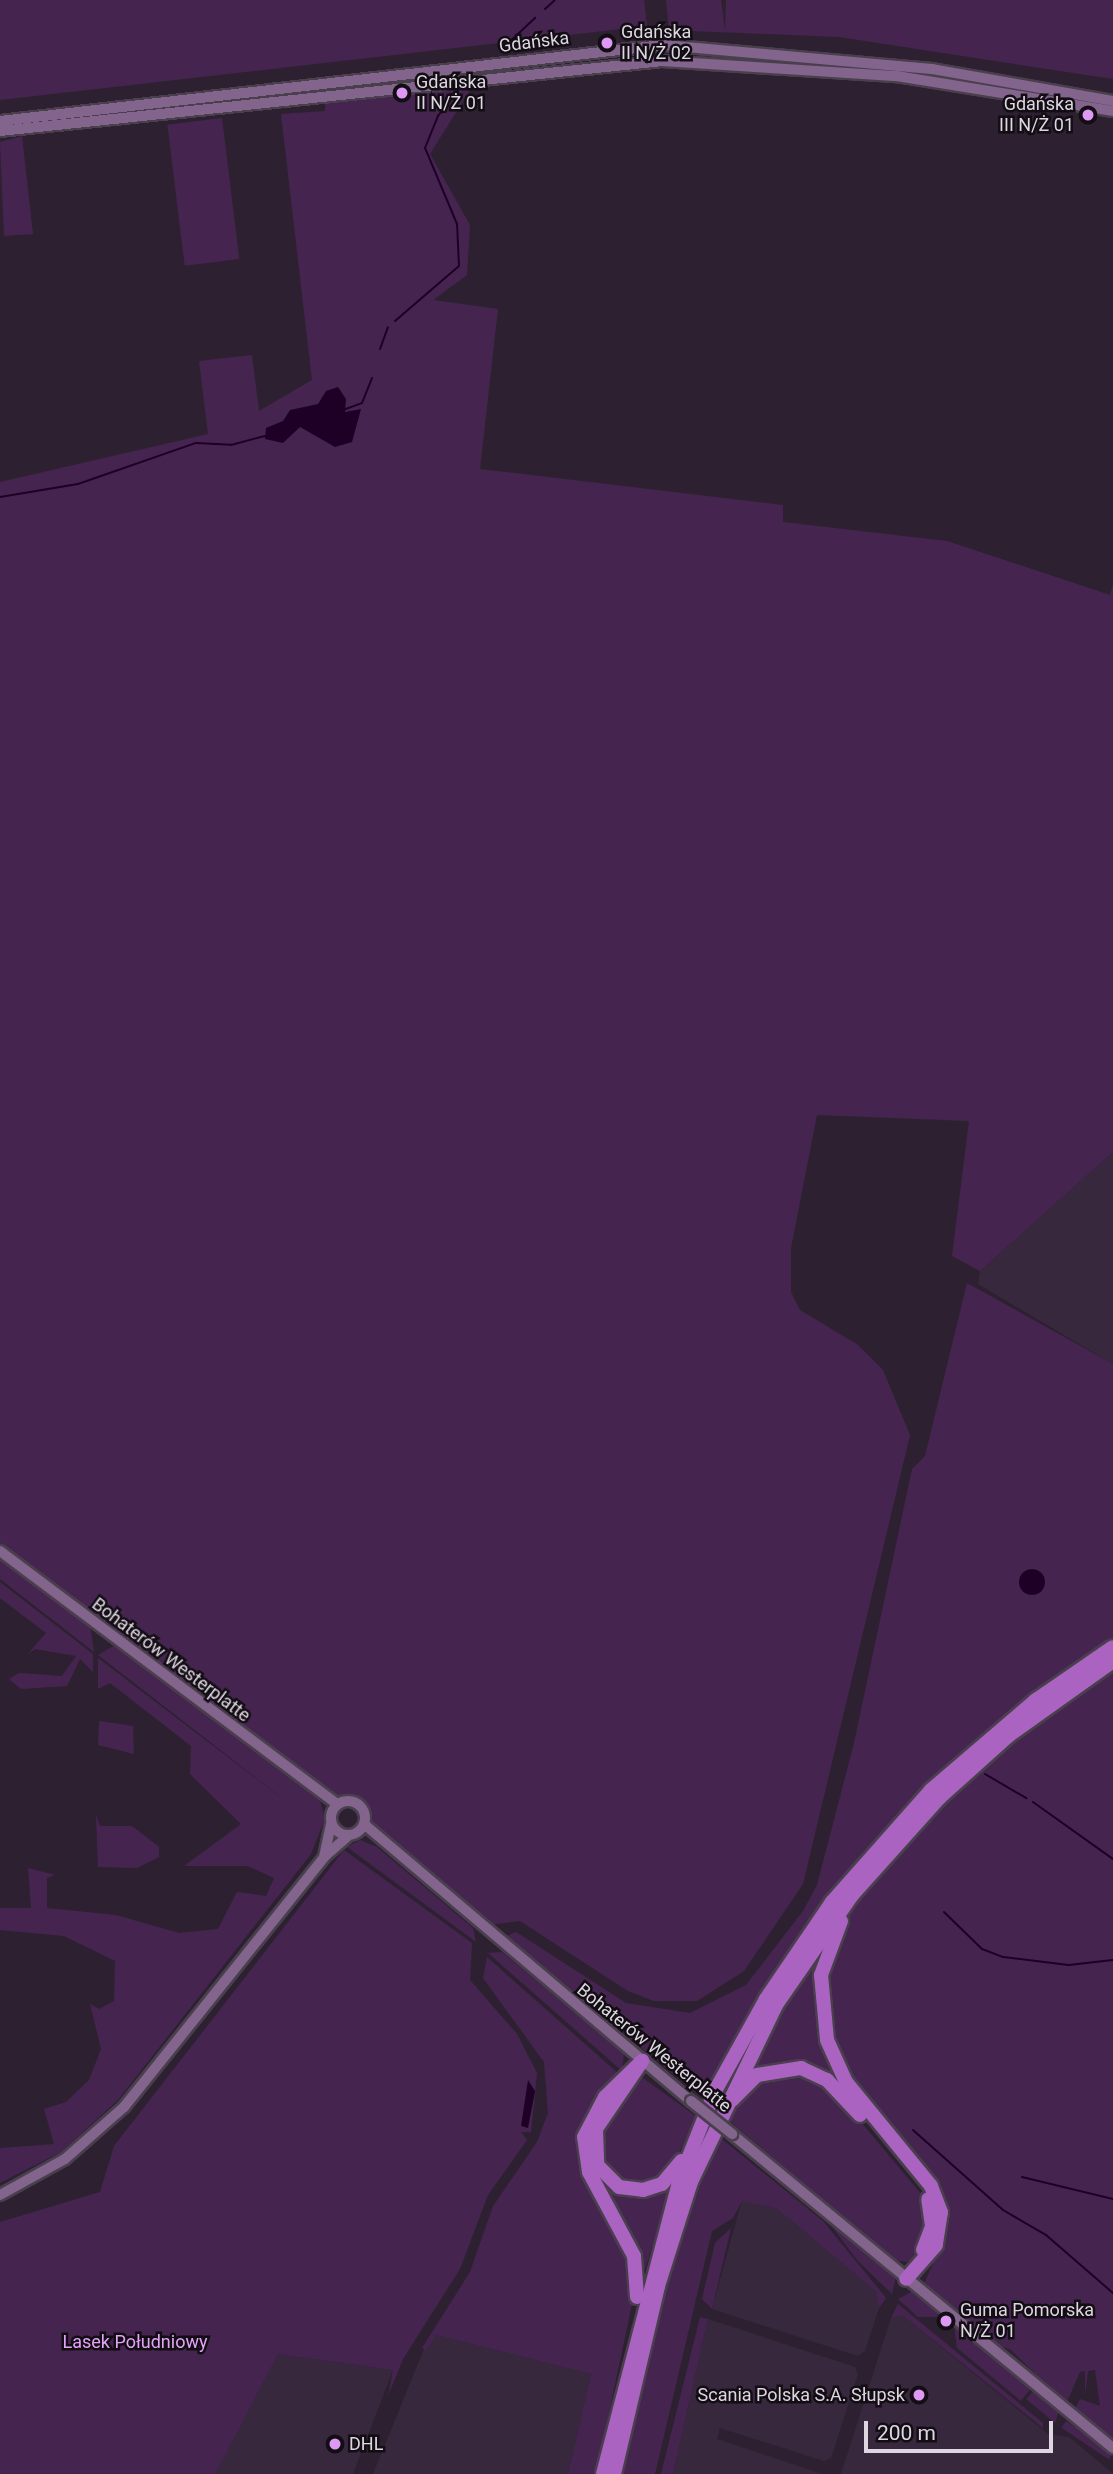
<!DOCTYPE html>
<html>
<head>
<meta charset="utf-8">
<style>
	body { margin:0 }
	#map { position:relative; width:1113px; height:2474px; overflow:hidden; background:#2d2131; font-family:Roboto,sans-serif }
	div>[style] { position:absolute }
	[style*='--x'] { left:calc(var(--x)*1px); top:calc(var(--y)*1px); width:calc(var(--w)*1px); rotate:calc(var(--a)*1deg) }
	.built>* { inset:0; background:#38283e }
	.green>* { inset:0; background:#452550; transform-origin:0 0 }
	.water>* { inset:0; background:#1e0027 }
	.round { border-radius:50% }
	.stream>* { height:2px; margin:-1px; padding:0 1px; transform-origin:1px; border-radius:1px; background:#1e0027 }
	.roads { filter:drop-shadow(2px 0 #493f4d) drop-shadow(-2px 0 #493f4d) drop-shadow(0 2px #493f4d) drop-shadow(0 -2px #493f4d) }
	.secondary>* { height:10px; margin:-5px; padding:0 5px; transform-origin:5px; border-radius:5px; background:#83648d }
	.secondary>.ring { margin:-5px; padding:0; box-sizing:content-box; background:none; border:10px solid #83648d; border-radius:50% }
	.highway>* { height:14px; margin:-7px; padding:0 7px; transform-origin:7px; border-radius:7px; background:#aa63c1 }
	.bridges { filter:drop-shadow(2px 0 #493f4d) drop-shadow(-2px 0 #493f4d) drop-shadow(0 2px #493f4d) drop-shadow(0 -2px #493f4d) }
	.secondary-bridge>* { height:10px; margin:-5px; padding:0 5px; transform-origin:5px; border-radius:5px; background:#83648d }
	.dots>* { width:19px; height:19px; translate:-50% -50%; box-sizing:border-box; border:4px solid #130d14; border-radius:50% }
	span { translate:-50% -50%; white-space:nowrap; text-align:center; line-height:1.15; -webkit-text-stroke:5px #130d14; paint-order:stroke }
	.poi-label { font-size:18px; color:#ded6e1 }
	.left { translate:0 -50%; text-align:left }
	.right { translate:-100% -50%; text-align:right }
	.street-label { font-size:18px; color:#ded6e1 }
	.park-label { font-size:18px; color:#e3a3f8 }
	.scale { position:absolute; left:864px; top:2421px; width:189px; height:32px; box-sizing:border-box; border:4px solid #ded6e1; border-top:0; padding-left:9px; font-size:21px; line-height:24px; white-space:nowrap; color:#ded6e1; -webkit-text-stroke:5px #130d14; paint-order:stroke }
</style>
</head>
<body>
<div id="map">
	<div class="built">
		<i style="clip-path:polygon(1113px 1152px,1113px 1364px,978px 1284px,980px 1271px)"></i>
		<i style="clip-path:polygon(742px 2200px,776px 2208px,877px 2291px,879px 2308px,865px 2351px,858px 2356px,712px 2309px)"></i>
		<i style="clip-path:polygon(902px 2315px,1048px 2434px,1069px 2437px,1113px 2474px,841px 2474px,891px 2318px)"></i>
		<i style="clip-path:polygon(708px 2319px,855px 2367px,858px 2374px,831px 2458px,824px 2461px,720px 2428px,717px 2439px,822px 2474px,673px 2474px)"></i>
		<i style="clip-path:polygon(436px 2335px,591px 2374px,568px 2474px,373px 2474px,424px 2349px)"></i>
		<i style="clip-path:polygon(278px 2354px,393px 2370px,353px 2474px,214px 2474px)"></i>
	</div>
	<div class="green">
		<i style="clip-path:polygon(0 0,644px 0,647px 26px,0 100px)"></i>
		<i style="clip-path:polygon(666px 0,721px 0,725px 31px,726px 0,1113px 0,1113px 79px,839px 37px,669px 30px)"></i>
		<i style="clip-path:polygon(473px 85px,430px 154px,470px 225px,467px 275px,433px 300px,498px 309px,480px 469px,783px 505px,783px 522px,947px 541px,1110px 595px,1113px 584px,1113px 1152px,980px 1271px,952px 1256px,969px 1121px,817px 1115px,791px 1248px,791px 1292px,800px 1310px,858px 1345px,883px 1370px,910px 1435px,803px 1884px,744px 1971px,697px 2001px,654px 2001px,628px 1991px,520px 1921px,487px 1925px,369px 1823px,362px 1802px,338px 1799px,0 1545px,0 482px,208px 434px,199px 361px,252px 355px,259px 411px,312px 380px,281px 114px,325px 111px,325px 102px)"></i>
		<i style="left:222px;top:118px;width:142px;height:55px;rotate:83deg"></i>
		<i style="clip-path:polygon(22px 136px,33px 234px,4px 236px,0 142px)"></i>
		<i style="clip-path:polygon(967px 1283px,1113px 1364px,1113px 1639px,970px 1744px,864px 1851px,755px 2002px,704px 2100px,507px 1936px,516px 1932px,626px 2003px,690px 2013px,746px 1985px,803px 1911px,817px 1885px,854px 1743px,912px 1469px,925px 1456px)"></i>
		<i style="clip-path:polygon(0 1555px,90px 1625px,94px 1652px,0 1579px)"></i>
		<i style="clip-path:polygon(0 1582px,93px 1654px,93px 1672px,80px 1659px,67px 1686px,21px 1689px,9px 1679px,19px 1673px,62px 1676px,76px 1656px,35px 1649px,27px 1655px,46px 1633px,0 1598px)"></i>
		<i style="clip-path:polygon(115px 1645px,320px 1801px,325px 1819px,311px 1854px,118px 2100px,61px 2152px,0 2183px,0 2148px,54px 2144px,44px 2109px,66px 2102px,89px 2080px,101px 2049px,90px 2004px,99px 2009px,114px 2001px,115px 1961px,64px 1936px,0 1930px,0 1908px,31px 1908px,28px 1868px,55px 1875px,47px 1878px,47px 1908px,116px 1915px,179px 1933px,218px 1929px,237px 1892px,266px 1896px,274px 1878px,248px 1866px,184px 1866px,241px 1824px,190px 1774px,191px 1746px,110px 1683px,98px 1689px,98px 1658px,300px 1812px,98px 1655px)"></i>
		<i style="clip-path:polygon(1113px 1668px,1113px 2444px,1074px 2411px,1080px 2399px,1100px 2406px,1095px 2370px,1088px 2371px,1085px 2395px,1085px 2371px,1080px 2372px,1066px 2404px,1011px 2350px,989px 2341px,924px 2284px,940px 2248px,945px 2208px,857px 2091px,834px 2048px,825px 1974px,849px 1912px,928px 1820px,1035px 1723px)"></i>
		<i style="clip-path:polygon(99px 1721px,133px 1726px,134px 1754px,98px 1745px)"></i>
		<i style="clip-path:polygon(96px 1815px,100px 1826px,132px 1826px,159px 1847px,159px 1857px,137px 1868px,98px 1867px)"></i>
		<i style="clip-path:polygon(360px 1840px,377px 1847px,473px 1928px,476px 1942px,347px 1847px)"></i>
		<i style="clip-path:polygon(344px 1850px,472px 1943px,470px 1980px,517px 2034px,537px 2073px,531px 2132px,521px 2132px,527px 2140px,488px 2195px,460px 2269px,403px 2359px,388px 2396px,393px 2370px,278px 2354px,215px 2474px,0 2474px,0 2222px,100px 2192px,114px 2146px)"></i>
		<i style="clip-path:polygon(827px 1937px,816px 1998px,824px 2046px,840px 2080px,927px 2186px,936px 2204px,939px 2220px,934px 2241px,914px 2271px,934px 2236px,933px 2203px,850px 2098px,824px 2074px,793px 2064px,743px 2079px)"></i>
		<i style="clip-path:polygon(502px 1952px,624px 2053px,622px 2071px,488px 1953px)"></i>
		<i style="clip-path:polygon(487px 1957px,620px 2075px,587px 2116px,580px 2136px,628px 2255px,635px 2290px,596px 2474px,568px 2474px,591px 2374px,436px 2335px,426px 2350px,422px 2348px,470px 2272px,493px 2206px,537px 2142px,548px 2113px,544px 2062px,483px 1978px)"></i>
		<i style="clip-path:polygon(780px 2072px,813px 2076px,841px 2098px,921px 2194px,928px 2217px,921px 2246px,908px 2262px,893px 2260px,725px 2117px,747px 2087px)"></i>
		<i style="clip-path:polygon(643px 2078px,697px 2117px,668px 2174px,636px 2187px,610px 2175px,597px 2149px,607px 2116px)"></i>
		<i style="clip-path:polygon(717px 2135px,823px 2221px,886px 2298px,879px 2308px,876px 2291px,776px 2208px,742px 2201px,733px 2218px,712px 2231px,655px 2474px,621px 2474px,663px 2297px)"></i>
		<i style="clip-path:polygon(590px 2144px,615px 2188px,674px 2178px,642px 2279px,598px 2183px)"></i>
		<i style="clip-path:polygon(827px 2220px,896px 2277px,892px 2294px,857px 2260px)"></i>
		<i style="clip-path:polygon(731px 2228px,712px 2309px,702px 2299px,715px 2243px)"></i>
		<i style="clip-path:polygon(913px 2291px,939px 2315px,938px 2317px,918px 2317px,898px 2299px)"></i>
		<i style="clip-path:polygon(898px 2304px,1043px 2423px,1043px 2428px,902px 2315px,891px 2318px)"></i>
		<i style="clip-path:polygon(700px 2317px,708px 2319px,673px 2474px,661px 2474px)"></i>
		<i style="clip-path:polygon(954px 2326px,1032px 2387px,1021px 2401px,957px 2348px)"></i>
		<i style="clip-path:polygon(1035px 2389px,1059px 2410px,1055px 2423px,1026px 2399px)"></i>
		<i style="left:1066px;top:2421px;width:57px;height:8px;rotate:34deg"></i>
	</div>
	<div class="water">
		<i style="clip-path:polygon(338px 387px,346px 399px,345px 412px,361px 409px,352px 442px,335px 447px,300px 427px,283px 443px,265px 439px,266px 428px,283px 421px,290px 410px,318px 404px,326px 391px)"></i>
		<i class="round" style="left:1019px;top:1569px;width:26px;height:26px"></i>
		<i style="clip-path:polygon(528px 2080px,535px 2091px,528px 2128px,521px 2126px)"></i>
	</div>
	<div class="stream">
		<i style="--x:545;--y:9;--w:13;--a:-42"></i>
		<i style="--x:501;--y:50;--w:47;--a:-43.3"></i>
		<i style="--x:395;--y:321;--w:84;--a:-40.7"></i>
		<i style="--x:459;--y:266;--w:42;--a:-92.7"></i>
		<i style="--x:457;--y:224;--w:82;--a:-112.8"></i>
		<i style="--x:425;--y:148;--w:35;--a:-68"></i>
		<i style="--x:438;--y:116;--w:37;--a:-52"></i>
		<i style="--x:380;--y:349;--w:23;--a:-70"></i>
		<i style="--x:343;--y:410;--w:20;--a:-20"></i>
		<i style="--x:362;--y:403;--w:27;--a:-68"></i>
		<i style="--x:0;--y:497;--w:79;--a:-9.5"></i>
		<i style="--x:78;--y:484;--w:125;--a:-19.2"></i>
		<i style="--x:196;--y:443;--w:35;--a:3"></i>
		<i style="--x:231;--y:445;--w:35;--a:-15"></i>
		<i style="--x:985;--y:1774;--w:48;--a:30.3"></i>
		<i style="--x:1033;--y:1802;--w:98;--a:35.5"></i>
		<i style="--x:944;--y:1912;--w:53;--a:44.2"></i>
		<i style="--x:982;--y:1949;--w:22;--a:21"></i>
		<i style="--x:1003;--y:1957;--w:66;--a:6.9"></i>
		<i style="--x:1069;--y:1965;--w:44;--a:-6.5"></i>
		<i style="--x:913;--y:2130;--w:120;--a:41.6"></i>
		<i style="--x:1003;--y:2210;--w:50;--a:30.2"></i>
		<i style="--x:1046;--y:2235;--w:89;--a:40.9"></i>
		<i style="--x:1022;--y:2177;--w:94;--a:13.6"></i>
	</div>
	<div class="roads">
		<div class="secondary">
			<i style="--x:0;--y:121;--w:667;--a:-6.54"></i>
			<i style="--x:663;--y:45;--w:270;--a:5.1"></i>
			<i style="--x:932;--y:69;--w:184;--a:10"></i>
			<i style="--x:0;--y:131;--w:667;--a:-6.03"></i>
			<i style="--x:663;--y:61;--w:234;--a:3.7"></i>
			<i style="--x:897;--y:76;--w:219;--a:9.2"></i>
			<i style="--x:0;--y:1551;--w:421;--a:36.9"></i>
			<i class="ring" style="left:331px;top:1801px;width:24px;height:24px"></i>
			<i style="--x:364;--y:1824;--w:429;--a:40.3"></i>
			<i style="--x:324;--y:1857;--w:33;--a:-78"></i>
			<i style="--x:732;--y:2134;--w:494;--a:39.5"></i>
			<i style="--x:0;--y:2195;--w:74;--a:-29"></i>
			<i style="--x:65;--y:2159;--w:79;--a:-41.4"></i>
			<i style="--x:124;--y:2107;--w:320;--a:-51.3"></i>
			<i style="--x:324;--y:1857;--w:30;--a:-41"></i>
		</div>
		<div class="highway">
			<i style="--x:841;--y:1921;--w:58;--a:110.3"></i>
			<i style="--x:821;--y:1975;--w:65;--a:84.7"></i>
			<i style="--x:827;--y:2040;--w:46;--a:65.7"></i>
			<i style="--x:846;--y:2082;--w:134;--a:50.7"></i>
			<i style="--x:931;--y:2186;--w:28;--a:69"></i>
			<i style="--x:941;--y:2212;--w:33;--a:99"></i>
			<i style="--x:936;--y:2245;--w:45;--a:131.4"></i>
			<i style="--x:642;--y:2061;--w:82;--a:124.1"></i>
			<i style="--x:596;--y:2129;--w:36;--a:88"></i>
			<i style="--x:597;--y:2165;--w:31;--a:45"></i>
			<i style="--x:619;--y:2187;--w:24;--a:7"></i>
			<i style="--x:643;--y:2190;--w:20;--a:-18"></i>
			<i style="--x:662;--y:2184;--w:30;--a:-50"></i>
			<i style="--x:732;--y:2100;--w:35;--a:-45"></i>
			<i style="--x:757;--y:2075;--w:45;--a:-9"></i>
			<i style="--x:801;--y:2068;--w:29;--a:25"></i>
			<i style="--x:827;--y:2080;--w:48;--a:46.7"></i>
			<i style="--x:923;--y:2250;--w:26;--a:-69"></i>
			<i style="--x:932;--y:2226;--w:27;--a:-98"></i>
			<i style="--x:637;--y:2297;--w:41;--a:-94.2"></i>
			<i style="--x:634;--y:2256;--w:95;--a:-118.2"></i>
			<i style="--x:589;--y:2172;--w:35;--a:-98"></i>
			<i style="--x:584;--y:2137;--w:45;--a:-62.3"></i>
			<i style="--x:605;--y:2097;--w:52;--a:-44.2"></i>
			<i style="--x:603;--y:2474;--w:305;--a:-75.4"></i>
			<i style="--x:680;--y:2179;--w:95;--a:-68.3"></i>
			<i style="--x:715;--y:2091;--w:105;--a:-61"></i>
			<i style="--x:766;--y:1999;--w:117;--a:-55.8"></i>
			<i style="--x:832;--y:1902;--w:149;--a:-48.5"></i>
			<i style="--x:931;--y:1790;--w:138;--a:-40.6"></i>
			<i style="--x:1036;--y:1700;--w:93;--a:-34.5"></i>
			<i style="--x:614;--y:2474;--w:193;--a:-76.8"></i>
			<i style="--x:658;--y:2286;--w:109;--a:-72.4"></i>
			<i style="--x:691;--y:2182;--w:196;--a:-64.3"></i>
			<i style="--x:776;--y:2005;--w:135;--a:-55.3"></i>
			<i style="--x:853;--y:1894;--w:129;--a:-48.1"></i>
			<i style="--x:939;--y:1798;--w:93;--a:-41.9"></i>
			<i style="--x:1008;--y:1736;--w:129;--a:-35.5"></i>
		</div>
	</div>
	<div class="bridges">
		<div class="secondary-bridge">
			<i style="--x:691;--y:2101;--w:53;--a:38.8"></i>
		</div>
	</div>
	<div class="dots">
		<i style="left:607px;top:43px;background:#dd99f3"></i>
		<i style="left:402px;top:93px;background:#dd99f3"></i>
		<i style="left:1088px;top:115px;background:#dd99f3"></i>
		<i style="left:946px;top:2321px;background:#dd99f3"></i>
		<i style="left:919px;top:2395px;background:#dd99f3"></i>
		<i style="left:335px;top:2444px;background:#dd99f3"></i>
	</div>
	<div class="poi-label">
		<span class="left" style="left:621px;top:43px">Gdańska<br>II N/Ż 02</span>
		<span class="left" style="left:416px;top:93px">Gdańska<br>II N/Ż 01</span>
		<span class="right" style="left:1074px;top:115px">Gdańska<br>III N/Ż 01</span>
		<span class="left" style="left:960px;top:2321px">Guma Pomorska<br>N/Ż 01</span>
		<span class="right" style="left:905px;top:2395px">Scania Polska S.A. Słupsk</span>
		<span class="left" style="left:349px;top:2444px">DHL</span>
	</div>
	<div class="street-label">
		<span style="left:534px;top:42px;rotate:-7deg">Gdańska</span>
		<span style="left:171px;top:1660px;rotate:37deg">Bohaterów Westerplatte</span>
		<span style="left:654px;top:2048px;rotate:39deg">Bohaterów Westerplatte</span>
	</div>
	<div class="park-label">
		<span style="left:135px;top:2342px">Lasek Południowy</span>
	</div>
	<div class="scale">200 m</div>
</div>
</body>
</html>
